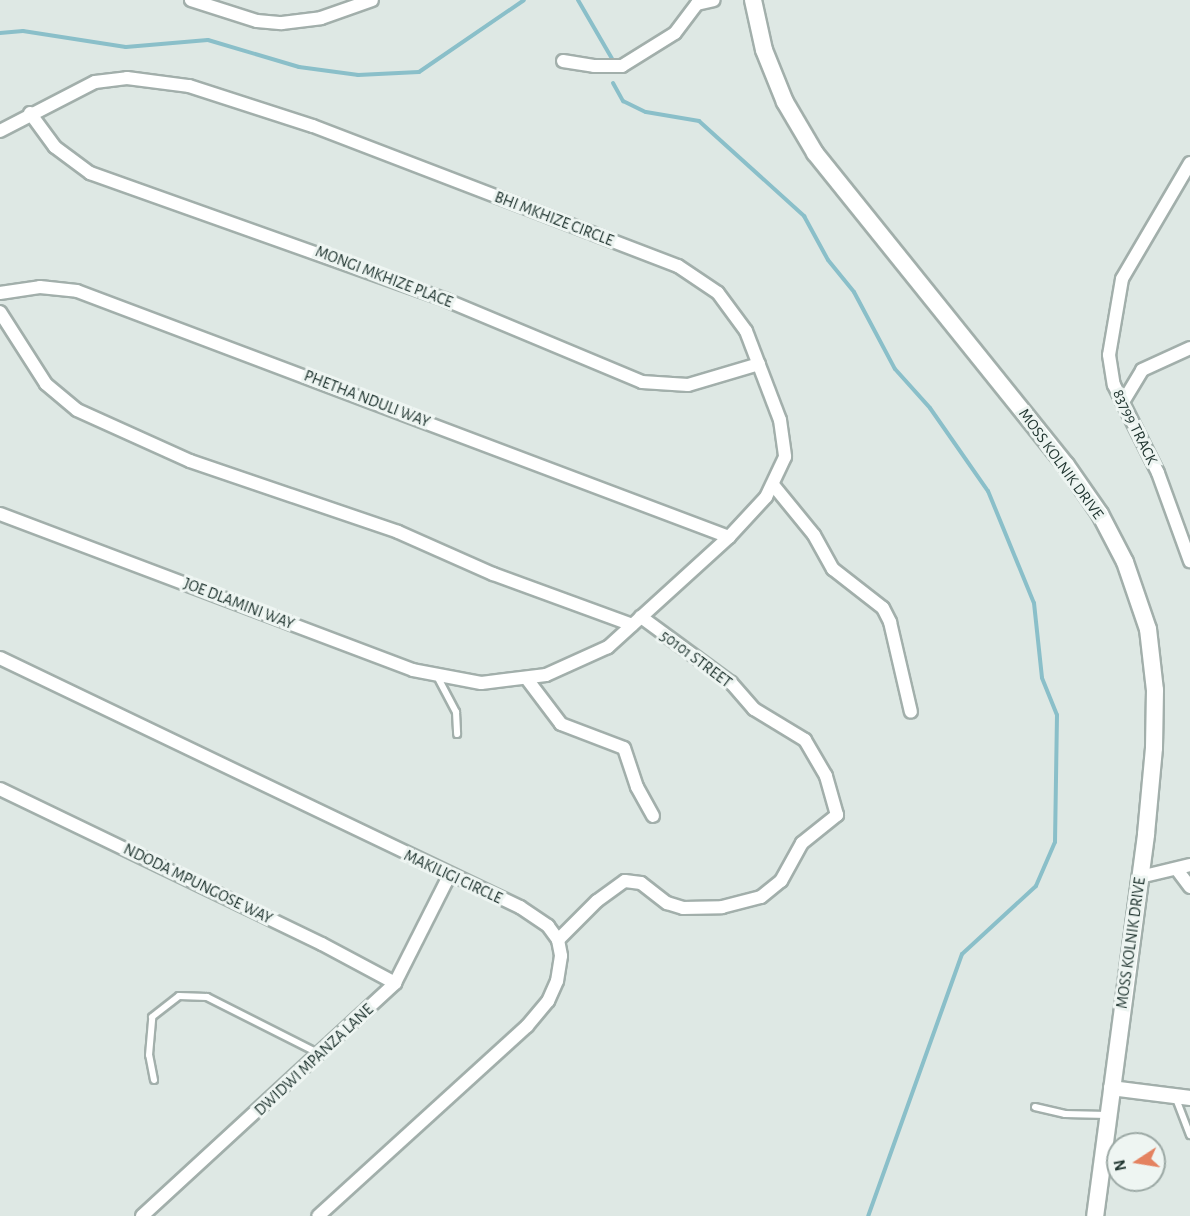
<!DOCTYPE html>
<html>
<head>
<meta charset="utf-8">
<style>
	body { margin:0 }
	#map { position:relative; width:1190px; height:1216px; overflow:hidden; background:#dee8e4; font-family:"Alegreya Sans",sans-serif }
	div>[style] { position:absolute }
	[style*='--x'] { left:calc(var(--x)*1px); top:calc(var(--y)*1px); width:calc(var(--w)*1px); rotate:calc(var(--a)*1deg) }
	.stream>* { height:4px; margin:-2px; padding:0 2px; transform-origin:2px; border-radius:2px; background:#8abfc9 }
	.roads { filter:drop-shadow(2px 0 #a2afab) drop-shadow(-2px 0 #a2afab) drop-shadow(0 2px #a2afab) drop-shadow(0 -2px #a2afab) }
	.service>* { height:6px; margin:-3px; padding:0 3px; transform-origin:3px; border-radius:3px; background:#fff }
	.minor>* { height:12px; margin:-6px; padding:0 6px; transform-origin:6px; border-radius:6px; background:#fff }
	.tertiary>* { height:14px; margin:-7px; padding:0 7px; transform-origin:7px; border-radius:7px; background:#fff }
	.secondary>* { height:16px; margin:-8px; padding:0 8px; transform-origin:8px; border-radius:8px; background:#fff }
	span { translate:-50% -50%; white-space:nowrap; text-align:center; line-height:1.15; -webkit-text-stroke:6px #eef5f2; paint-order:stroke }
	.street-label { font-size:16px; color:#213631 }
	.north { position:absolute; left:1106px; top:1132px; width:60px; height:60px; box-sizing:border-box; background:#eef5f2; border:2px solid #9ca9a5; border-radius:50%; rotate:258deg; font-size:16px; font-weight:700; line-height:24px; text-align:center; color:#213631 }
	.north::after { content:''; display:block; margin:auto; width:21px; height:27px; background:#e48260; clip-path:polygon(50% 0,100% 100%,50% 72%,0 100%) }
</style>
</head>
<body>
<div id="map">
	<div class="stream">
		<i style="--x:578;--y:0;--w:72;--a:59.9"></i>
		<i style="--x:0;--y:33;--w:23;--a:-5"></i>
		<i style="--x:23;--y:31;--w:104;--a:8.8"></i>
		<i style="--x:126;--y:47;--w:82;--a:-4.9"></i>
		<i style="--x:208;--y:40;--w:95;--a:16.5"></i>
		<i style="--x:299;--y:67;--w:60;--a:7.7"></i>
		<i style="--x:358;--y:75;--w:61;--a:-2.8"></i>
		<i style="--x:419;--y:72;--w:127;--a:-34.4"></i>
		<i style="--x:613;--y:83;--w:21;--a:61"></i>
		<i style="--x:623;--y:101;--w:25;--a:26"></i>
		<i style="--x:646;--y:112;--w:54;--a:9.6"></i>
		<i style="--x:699;--y:121;--w:142;--a:42.1"></i>
		<i style="--x:804;--y:216;--w:50;--a:61.4"></i>
		<i style="--x:828;--y:260;--w:41;--a:50.9"></i>
		<i style="--x:854;--y:292;--w:87;--a:62"></i>
		<i style="--x:895;--y:369;--w:52;--a:48.1"></i>
		<i style="--x:930;--y:408;--w:101;--a:55.1"></i>
		<i style="--x:988;--y:491;--w:121;--a:67.7"></i>
		<i style="--x:1034;--y:603;--w:75;--a:83.9"></i>
		<i style="--x:1042;--y:678;--w:40;--a:68"></i>
		<i style="--x:1057;--y:715;--w:127;--a:90.9"></i>
		<i style="--x:1055;--y:842;--w:48;--a:113.4"></i>
		<i style="--x:1036;--y:886;--w:100;--a:137.4"></i>
		<i style="--x:962;--y:954;--w:278;--a:109.7"></i>
	</div>
	<div class="roads">
		<div class="service">
			<i style="--x:437;--y:676;--w:41;--a:62.2"></i>
			<i style="--x:456;--y:712;--w:22;--a:87"></i>
			<i style="--x:154;--y:1080;--w:25;--a:-101"></i>
			<i style="--x:149;--y:1055;--w:38;--a:-85"></i>
			<i style="--x:152;--y:1017;--w:34;--a:-38"></i>
			<i style="--x:179;--y:996;--w:28;--a:2"></i>
			<i style="--x:207;--y:997;--w:124;--a:26.8"></i>
			<i style="--x:1175;--y:1096;--w:42;--a:69"></i>
			<i style="--x:1035;--y:1107;--w:31;--a:13"></i>
			<i style="--x:1065;--y:1114;--w:42;--a:1.4"></i>
		</div>
		<div class="minor">
			<i style="--x:191;--y:0;--w:69;--a:17.7"></i>
			<i style="--x:257;--y:21;--w:25;--a:5"></i>
			<i style="--x:282;--y:23;--w:39;--a:-7"></i>
			<i style="--x:321;--y:18;--w:54;--a:-19.4"></i>
			<i style="--x:563;--y:61;--w:31;--a:9"></i>
			<i style="--x:594;--y:66;--w:28;--a:0"></i>
			<i style="--x:622;--y:66;--w:62;--a:-31.9"></i>
			<i style="--x:675;--y:33;--w:36;--a:-53"></i>
			<i style="--x:697;--y:4;--w:17;--a:-13"></i>
			<i style="--x:30;--y:113;--w:42;--a:53.7"></i>
			<i style="--x:55;--y:147;--w:44;--a:36.6"></i>
			<i style="--x:90;--y:173;--w:378;--a:19.6"></i>
			<i style="--x:446;--y:300;--w:212;--a:22.7"></i>
			<i style="--x:642;--y:382;--w:46;--a:3.7"></i>
			<i style="--x:688;--y:385;--w:74;--a:-16.5"></i>
			<i style="--x:0;--y:131;--w:107;--a:-27.3"></i>
			<i style="--x:95;--y:82;--w:32;--a:-7"></i>
			<i style="--x:127;--y:78;--w:63;--a:7.4"></i>
			<i style="--x:189;--y:86;--w:130;--a:17.9"></i>
			<i style="--x:313;--y:126;--w:391;--a:21"></i>
			<i style="--x:678;--y:266;--w:48;--a:34"></i>
			<i style="--x:718;--y:293;--w:47;--a:53.6"></i>
			<i style="--x:746;--y:331;--w:95;--a:69.1"></i>
			<i style="--x:780;--y:420;--w:37;--a:82"></i>
			<i style="--x:785;--y:457;--w:44;--a:115.4"></i>
			<i style="--x:766;--y:497;--w:54;--a:132.8"></i>
			<i style="--x:729;--y:537;--w:164;--a:137.7"></i>
			<i style="--x:608;--y:647;--w:68;--a:155.7"></i>
			<i style="--x:546;--y:675;--w:65;--a:173"></i>
			<i style="--x:481;--y:683;--w:69;--a:-169.2"></i>
			<i style="--x:413;--y:670;--w:441;--a:-159.3"></i>
			<i style="--x:1190;--y:163;--w:134;--a:120.4"></i>
			<i style="--x:1122;--y:279;--w:77;--a:99.7"></i>
			<i style="--x:1109;--y:355;--w:30;--a:81"></i>
			<i style="--x:1114;--y:385;--w:98;--a:63.4"></i>
			<i style="--x:1158;--y:473;--w:94;--a:70"></i>
			<i style="--x:0;--y:293;--w:40;--a:-8.5"></i>
			<i style="--x:40;--y:287;--w:37;--a:6"></i>
			<i style="--x:77;--y:291;--w:697;--a:20.67"></i>
			<i style="--x:0;--y:312;--w:85;--a:57.4"></i>
			<i style="--x:46;--y:384;--w:40;--a:40"></i>
			<i style="--x:77;--y:410;--w:124;--a:24.3"></i>
			<i style="--x:190;--y:461;--w:220;--a:18.8"></i>
			<i style="--x:398;--y:532;--w:104;--a:23.9"></i>
			<i style="--x:493;--y:574;--w:148;--a:20.1"></i>
			<i style="--x:1123;--y:402;--w:37;--a:-59"></i>
			<i style="--x:1142;--y:370;--w:53;--a:-24.6"></i>
			<i style="--x:774;--y:486;--w:63;--a:50.8"></i>
			<i style="--x:814;--y:535;--w:39;--a:61"></i>
			<i style="--x:833;--y:569;--w:63;--a:38"></i>
			<i style="--x:883;--y:608;--w:16;--a:63"></i>
			<i style="--x:890;--y:622;--w:92;--a:76.9"></i>
			<i style="--x:0;--y:658;--w:577;--a:25.59"></i>
			<i style="--x:520;--y:907;--w:34;--a:34"></i>
			<i style="--x:548;--y:926;--w:17;--a:54"></i>
			<i style="--x:558;--y:940;--w:16;--a:79"></i>
			<i style="--x:561;--y:956;--w:25;--a:99"></i>
			<i style="--x:557;--y:981;--w:22;--a:114"></i>
			<i style="--x:548;--y:1001;--w:33;--a:130"></i>
			<i style="--x:527;--y:1026;--w:282;--a:137.7"></i>
			<i style="--x:527;--y:679;--w:56;--a:52.9"></i>
			<i style="--x:561;--y:724;--w:67;--a:20.9"></i>
			<i style="--x:624;--y:748;--w:41;--a:71.6"></i>
			<i style="--x:637;--y:787;--w:33;--a:61"></i>
			<i style="--x:0;--y:789;--w:357;--a:25.7"></i>
			<i style="--x:322;--y:944;--w:83;--a:28.1"></i>
			<i style="--x:1178;--y:871;--w:20;--a:53"></i>
			<i style="--x:1140;--y:877;--w:51;--a:-13.5"></i>
			<i style="--x:558;--y:940;--w:55;--a:-45"></i>
			<i style="--x:597;--y:901;--w:34;--a:-36"></i>
			<i style="--x:625;--y:881;--w:16;--a:7"></i>
			<i style="--x:641;--y:883;--w:33;--a:38"></i>
			<i style="--x:667;--y:903;--w:17;--a:17"></i>
			<i style="--x:683;--y:908;--w:39;--a:-1"></i>
			<i style="--x:722;--y:907;--w:40;--a:-14.4"></i>
			<i style="--x:761;--y:897;--w:26;--a:-39"></i>
			<i style="--x:781;--y:881;--w:43;--a:-61.1"></i>
			<i style="--x:802;--y:843;--w:45;--a:-38.7"></i>
			<i style="--x:837;--y:815;--w:41;--a:-105.8"></i>
			<i style="--x:826;--y:776;--w:42;--a:-120.3"></i>
			<i style="--x:805;--y:740;--w:60;--a:-148.7"></i>
			<i style="--x:754;--y:709;--w:35;--a:-131"></i>
			<i style="--x:731;--y:683;--w:112;--a:-143.7"></i>
			<i style="--x:142;--y:1216;--w:344;--a:-42.6"></i>
			<i style="--x:395;--y:983;--w:120;--a:-63.2"></i>
		</div>
		<div class="tertiary">
			<i style="--x:1111;--y:1088;--w:80;--a:7.2"></i>
		</div>
		<div class="secondary">
			<i style="--x:753;--y:0;--w:51;--a:77.6"></i>
			<i style="--x:764;--y:50;--w:56;--a:68"></i>
			<i style="--x:785;--y:102;--w:59;--a:59.5"></i>
			<i style="--x:815;--y:153;--w:400;--a:51.2"></i>
			<i style="--x:1066;--y:465;--w:60;--a:55.2"></i>
			<i style="--x:1100;--y:514;--w:54;--a:62.5"></i>
			<i style="--x:1125;--y:562;--w:71;--a:71.1"></i>
			<i style="--x:1148;--y:629;--w:61;--a:83.5"></i>
			<i style="--x:1155;--y:690;--w:58;--a:91"></i>
			<i style="--x:1154;--y:748;--w:87;--a:95.3"></i>
			<i style="--x:1146;--y:835;--w:384;--a:97.6"></i>
		</div>
	</div>
	<div class="street-label">
		<span style="left:554px;top:219px;rotate:21deg">BHI MKHIZE CIRCLE</span>
		<span style="left:384px;top:277px;rotate:21deg">MONGI MKHIZE PLACE</span>
		<span style="left:367px;top:399px;rotate:21deg">PHETHA NDULI WAY</span>
		<span style="left:1135px;top:427px;rotate:64deg">83799 TRACK</span>
		<span style="left:1061px;top:464px;rotate:54deg">MOSS KOLNIK DRIVE</span>
		<span style="left:239px;top:604px;rotate:21deg">JOE DLAMINI WAY</span>
		<span style="left:696px;top:659px;rotate:37deg">50101 STREET</span>
		<span style="left:453px;top:877px;rotate:25deg">MAKILIGI CIRCLE</span>
		<span style="left:198px;top:884px;rotate:26deg">NDODA MPUNGOSE WAY</span>
		<span style="left:1131px;top:943px;rotate:-82deg">MOSS KOLNIK DRIVE</span>
		<span style="left:314px;top:1060px;rotate:-43deg">DWIDWI MPANZA LANE</span>
	</div>
	<div class="north">N</div>
</div>
</body>
</html>
